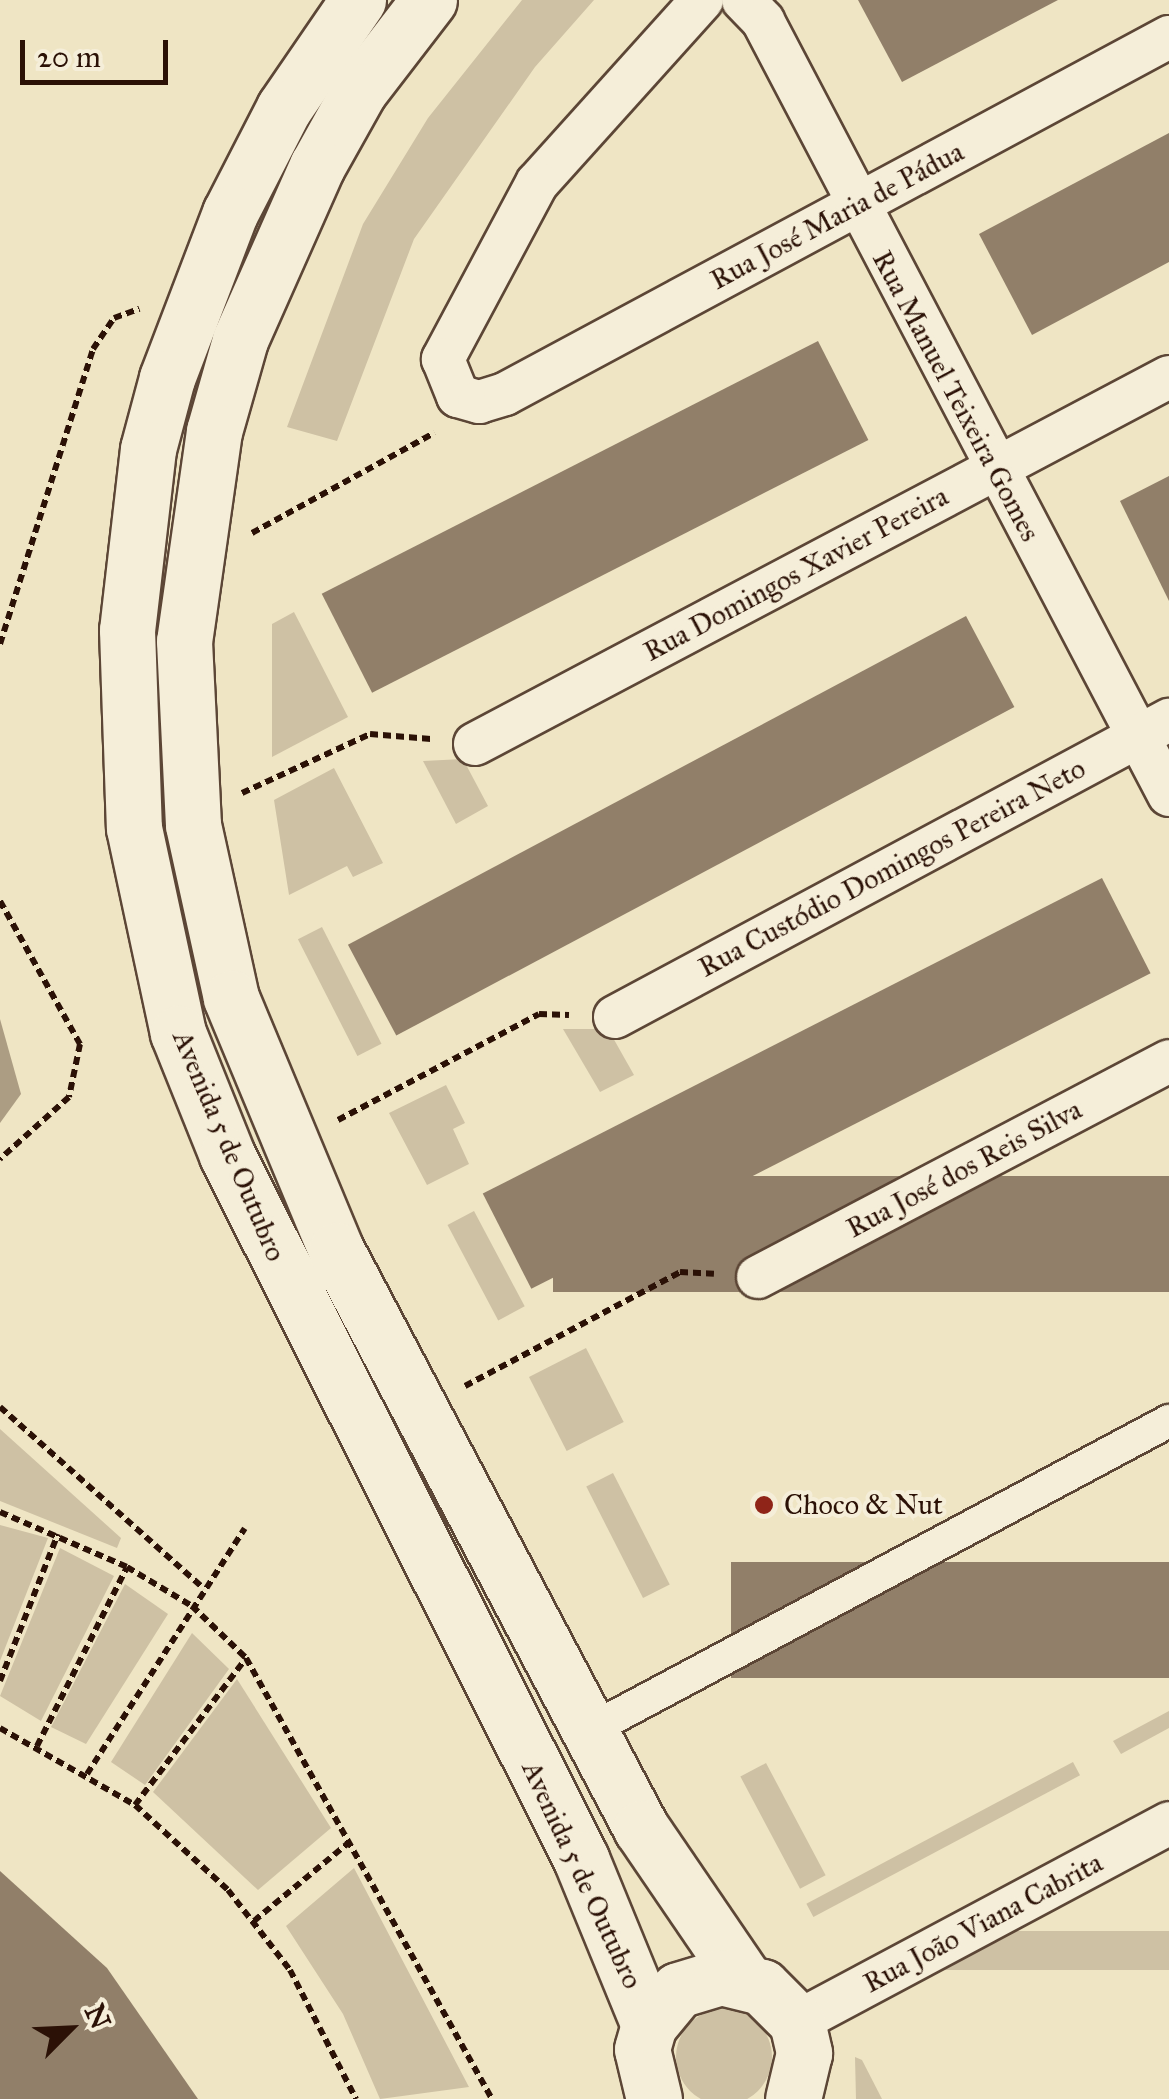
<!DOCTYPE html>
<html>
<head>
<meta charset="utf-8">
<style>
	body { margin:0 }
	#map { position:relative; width:1169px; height:2099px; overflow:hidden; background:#efe5c4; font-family:"IM FELL Great Primer",serif }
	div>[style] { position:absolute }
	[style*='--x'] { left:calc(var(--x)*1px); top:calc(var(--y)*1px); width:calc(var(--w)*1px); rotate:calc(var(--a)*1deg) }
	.green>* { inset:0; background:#cec1a4; transform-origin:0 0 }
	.round { border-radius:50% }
	.water>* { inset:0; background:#ac9d83 }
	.building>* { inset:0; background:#917f69; transform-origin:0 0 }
	.path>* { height:6px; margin-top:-3px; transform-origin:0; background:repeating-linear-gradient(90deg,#2b1106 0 8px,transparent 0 13px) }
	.roads { filter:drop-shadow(2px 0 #5c4636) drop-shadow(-2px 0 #5c4636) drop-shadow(0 2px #5c4636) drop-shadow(0 -2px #5c4636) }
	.pedestrian>* { height:32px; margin:-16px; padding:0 16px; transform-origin:16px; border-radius:16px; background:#f5eed9 }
	.minor>* { height:42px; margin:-21px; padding:0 21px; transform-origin:21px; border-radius:21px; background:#f5eed9 }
	.secondary>* { height:55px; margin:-27.5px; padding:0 27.5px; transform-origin:27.5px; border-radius:27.5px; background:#f5eed9 }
	.dots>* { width:28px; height:28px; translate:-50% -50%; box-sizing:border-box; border:5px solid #f5eed9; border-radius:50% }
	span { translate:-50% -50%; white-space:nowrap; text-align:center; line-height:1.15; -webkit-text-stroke:8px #f5eed9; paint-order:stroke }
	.street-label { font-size:28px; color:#2b1106 }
	.poi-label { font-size:28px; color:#2b1106 }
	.left { translate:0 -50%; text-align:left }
	.north { position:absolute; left:20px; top:1979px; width:100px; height:100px; -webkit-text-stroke:8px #f5eed9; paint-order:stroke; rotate:66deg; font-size:28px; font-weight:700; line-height:40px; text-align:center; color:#2b1106 }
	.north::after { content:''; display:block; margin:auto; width:35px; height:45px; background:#2b1106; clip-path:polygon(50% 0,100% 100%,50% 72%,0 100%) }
	.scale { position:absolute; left:20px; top:40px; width:148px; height:45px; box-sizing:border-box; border:5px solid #2b1106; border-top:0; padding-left:12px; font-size:30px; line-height:35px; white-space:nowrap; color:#2b1106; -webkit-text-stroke:8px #f5eed9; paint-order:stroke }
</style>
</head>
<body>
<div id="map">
	<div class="green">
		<i style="clip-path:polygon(522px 0,594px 0,535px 67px,414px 239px,337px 441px,287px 427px,363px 224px,428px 118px)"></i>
		<i style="clip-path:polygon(294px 612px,348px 717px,272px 757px,272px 624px)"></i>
		<i style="clip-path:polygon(463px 759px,488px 806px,456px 824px,423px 761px)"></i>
		<i style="clip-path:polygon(334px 768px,383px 863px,353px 877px,347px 866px,289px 895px,274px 800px)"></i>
		<i style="left:322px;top:927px;width:131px;height:27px;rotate:63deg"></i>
		<i style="clip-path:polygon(563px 1029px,608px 1029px,634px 1075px,600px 1092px)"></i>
		<i style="clip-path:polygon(446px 1085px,465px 1123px,453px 1129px,469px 1164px,427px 1185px,389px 1113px)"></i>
		<i style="left:474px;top:1211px;width:108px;height:30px;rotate:62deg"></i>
		<i style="left:586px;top:1348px;width:83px;height:64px;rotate:63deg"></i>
		<i style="clip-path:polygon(0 1429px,121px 1538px,117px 1548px,0 1501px)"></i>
		<i style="left:613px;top:1473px;width:125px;height:30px;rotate:63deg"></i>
		<i style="clip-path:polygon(0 1525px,48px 1538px,0 1661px)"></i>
		<i style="clip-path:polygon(60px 1548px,114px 1576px,41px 1721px,0 1696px)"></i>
		<i style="clip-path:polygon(125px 1584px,168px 1614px,86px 1744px,51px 1727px)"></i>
		<i style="clip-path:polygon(192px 1633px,229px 1669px,145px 1785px,111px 1762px)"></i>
		<i style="clip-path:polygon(237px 1679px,331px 1828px,258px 1890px,153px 1792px)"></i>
		<i style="clip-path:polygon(1169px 1711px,1169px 1728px,1121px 1754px,1113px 1741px)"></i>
		<i style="left:1073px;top:1762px;width:15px;height:302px;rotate:62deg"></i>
		<i style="left:766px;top:1763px;width:127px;height:29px;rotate:62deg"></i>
		<i style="clip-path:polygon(354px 1868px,469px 2087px,380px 2099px,343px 2014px,286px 1926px)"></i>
		<i style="left:1169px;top:1931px;width:39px;height:251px;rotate:90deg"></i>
		<i class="round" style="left:676px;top:2009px;width:96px;height:96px"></i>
		<i style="clip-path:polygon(855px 2057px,862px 2060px,882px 2099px,856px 2099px)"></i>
	</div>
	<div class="water">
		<i style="clip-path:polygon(0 1019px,21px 1094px,0 1123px)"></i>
	</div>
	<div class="building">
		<i style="clip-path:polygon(858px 0,1058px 0,902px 82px)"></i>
		<i style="clip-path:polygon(1169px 133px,1169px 262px,1032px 335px,979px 234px)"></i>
		<i style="left:818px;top:341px;width:111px;height:557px;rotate:63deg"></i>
		<i style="clip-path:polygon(1169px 476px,1169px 601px,1120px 501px)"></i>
		<i style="left:966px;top:616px;width:103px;height:700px;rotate:62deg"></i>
		<i style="left:1102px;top:878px;width:107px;height:695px;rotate:63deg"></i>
		<i style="left:1169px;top:1176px;width:116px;height:616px;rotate:90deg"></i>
		<i style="left:1169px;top:1562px;width:116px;height:438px;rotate:90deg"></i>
		<i style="clip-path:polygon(0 1871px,107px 1968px,198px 2099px,0 2099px)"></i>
	</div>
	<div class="path">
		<i style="--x:252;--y:533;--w:208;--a:-28.8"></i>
		<i style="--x:0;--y:644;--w:309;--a:-72.5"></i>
		<i style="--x:93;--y:349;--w:37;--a:-56"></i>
		<i style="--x:114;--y:318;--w:27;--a:-20"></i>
		<i style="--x:242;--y:793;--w:141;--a:-24.7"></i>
		<i style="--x:370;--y:734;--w:61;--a:4.7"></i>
		<i style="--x:0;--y:901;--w:164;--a:60.8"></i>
		<i style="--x:80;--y:1044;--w:54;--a:101.7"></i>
		<i style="--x:69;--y:1097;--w:93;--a:138.1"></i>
		<i style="--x:338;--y:1120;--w:227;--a:-27.8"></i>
		<i style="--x:539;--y:1014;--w:30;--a:2"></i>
		<i style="--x:465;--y:1386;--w:243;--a:-27.9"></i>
		<i style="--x:680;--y:1272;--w:34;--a:3"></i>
		<i style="--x:0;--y:1407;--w:273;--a:41.7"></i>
		<i style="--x:0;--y:1512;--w:138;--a:23.4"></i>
		<i style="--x:127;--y:1567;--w:76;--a:31"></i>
		<i style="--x:192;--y:1606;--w:75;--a:43.9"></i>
		<i style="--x:246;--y:1658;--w:505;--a:60.85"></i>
		<i style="--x:0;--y:1681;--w:158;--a:-68.5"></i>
		<i style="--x:0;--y:1728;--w:155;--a:29.7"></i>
		<i style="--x:135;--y:1805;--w:126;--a:42.4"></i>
		<i style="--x:228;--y:1890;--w:101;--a:52.2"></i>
		<i style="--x:290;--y:1970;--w:145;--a:62.9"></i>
		<i style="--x:37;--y:1746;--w:200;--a:-63.3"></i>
		<i style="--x:87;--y:1774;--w:292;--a:-57.3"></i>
		<i style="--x:135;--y:1805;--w:184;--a:-52.9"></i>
		<i style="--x:254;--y:1921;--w:129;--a:-39.6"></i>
	</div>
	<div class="roads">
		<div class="pedestrian">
			<i style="--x:588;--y:1731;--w:659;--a:-28.08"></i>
		</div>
		<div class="minor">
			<i style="--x:702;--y:0;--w:246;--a:132"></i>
			<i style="--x:537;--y:183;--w:200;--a:118.1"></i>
			<i style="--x:443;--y:359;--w:40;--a:68"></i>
			<i style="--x:458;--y:396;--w:22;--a:16"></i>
			<i style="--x:479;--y:402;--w:27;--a:-17"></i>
			<i style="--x:505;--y:394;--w:754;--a:-28.26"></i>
			<i style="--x:743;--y:0;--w:29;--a:46"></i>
			<i style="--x:763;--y:21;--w:874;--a:62.32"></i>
			<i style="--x:475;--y:744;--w:785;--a:-27.87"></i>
			<i style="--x:615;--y:1017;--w:629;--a:-28.2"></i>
			<i style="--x:758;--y:1277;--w:464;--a:-27.7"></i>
			<i style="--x:797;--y:2022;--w:422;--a:-28.1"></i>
		</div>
		<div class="secondary">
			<i style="--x:358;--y:0;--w:131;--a:124.4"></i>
			<i style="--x:284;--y:108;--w:118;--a:117.2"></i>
			<i style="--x:230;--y:213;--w:177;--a:110.9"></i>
			<i style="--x:167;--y:378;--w:73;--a:105"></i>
			<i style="--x:148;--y:449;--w:182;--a:96.6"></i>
			<i style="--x:127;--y:630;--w:198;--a:88"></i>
			<i style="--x:134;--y:828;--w:210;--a:77.9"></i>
			<i style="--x:178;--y:1033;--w:131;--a:68.1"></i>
			<i style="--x:227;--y:1155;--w:788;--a:63.3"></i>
			<i style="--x:581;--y:1859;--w:179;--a:67.7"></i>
			<i style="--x:429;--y:0;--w:115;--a:127.6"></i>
			<i style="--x:359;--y:91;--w:86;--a:119.2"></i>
			<i style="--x:317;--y:166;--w:190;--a:113.9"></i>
			<i style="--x:240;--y:340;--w:95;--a:105.9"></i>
			<i style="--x:214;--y:431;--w:212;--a:98.1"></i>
			<i style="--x:184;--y:641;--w:184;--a:87.2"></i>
			<i style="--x:193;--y:825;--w:177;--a:77.6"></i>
			<i style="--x:231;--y:998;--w:273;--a:67.4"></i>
			<i style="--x:336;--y:1250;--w:654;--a:62.18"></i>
			<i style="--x:641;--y:1828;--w:183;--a:55.7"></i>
			<i style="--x:654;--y:2099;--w:51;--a:-103.5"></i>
			<i style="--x:642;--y:2049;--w:25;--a:-74"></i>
			<i style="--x:649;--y:2025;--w:45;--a:-50.4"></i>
			<i style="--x:678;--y:1990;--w:45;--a:-16.8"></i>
			<i style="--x:721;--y:1977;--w:42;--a:13.7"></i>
			<i style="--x:762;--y:1987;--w:49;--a:45"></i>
			<i style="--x:797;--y:2022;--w:32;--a:77"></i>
			<i style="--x:804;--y:2053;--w:47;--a:103.4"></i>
		</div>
	</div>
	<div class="dots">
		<i style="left:764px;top:1505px;background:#8f2418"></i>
	</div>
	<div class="street-label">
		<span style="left:837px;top:216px;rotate:-28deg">Rua José Maria de Pádua</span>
		<span style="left:956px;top:396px;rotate:62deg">Rua Manuel Teixeira Gomes</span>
		<span style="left:796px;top:574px;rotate:-28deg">Rua Domingos Xavier Pereira</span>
		<span style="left:892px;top:868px;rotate:-28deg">Rua Custódio Domingos Pereira Neto</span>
		<span style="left:229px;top:1146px;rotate:67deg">Avenida 5 de Outubro</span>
		<span style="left:964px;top:1169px;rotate:-28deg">Rua José dos Reis Silva</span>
		<span style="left:582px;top:1875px;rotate:65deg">Avenida 5 de Outubro</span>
		<span style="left:983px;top:1923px;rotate:-28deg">Rua João Viana Cabrita</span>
	</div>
	<div class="poi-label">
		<span class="left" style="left:784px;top:1505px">Choco &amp; Nut</span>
	</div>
	<div class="north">N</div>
	<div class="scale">20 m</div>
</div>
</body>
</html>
